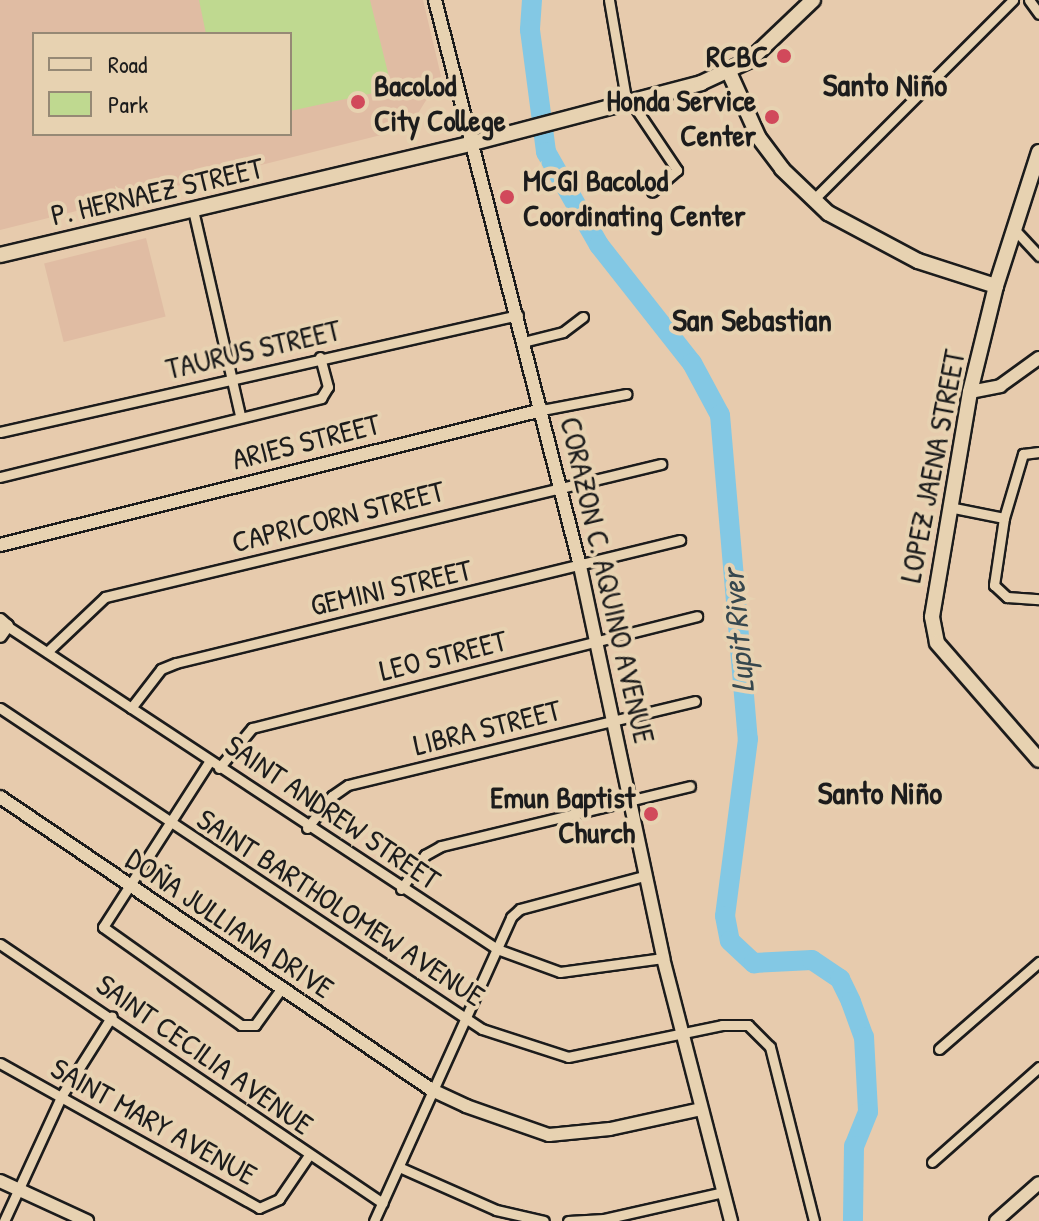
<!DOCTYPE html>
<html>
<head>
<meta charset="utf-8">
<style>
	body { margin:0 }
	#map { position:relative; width:1039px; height:1221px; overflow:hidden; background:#e7cbad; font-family:"Patrick Hand",sans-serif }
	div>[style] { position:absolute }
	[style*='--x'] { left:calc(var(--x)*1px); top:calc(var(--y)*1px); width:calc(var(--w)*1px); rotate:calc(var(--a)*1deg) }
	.built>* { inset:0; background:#e0bca3; transform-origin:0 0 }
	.green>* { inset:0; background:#bfd990 }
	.river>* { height:20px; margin:-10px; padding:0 10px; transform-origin:10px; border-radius:10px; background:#83c8e4 }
	.roads { filter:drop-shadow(2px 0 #1c1c1c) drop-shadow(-2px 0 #1c1c1c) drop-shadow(0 2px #1c1c1c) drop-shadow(0 -2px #1c1c1c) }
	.minor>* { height:9px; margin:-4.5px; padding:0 4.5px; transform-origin:4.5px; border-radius:4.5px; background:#e7d2b1 }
	.tertiary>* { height:12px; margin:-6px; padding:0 6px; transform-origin:6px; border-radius:6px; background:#e7d2b1 }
	.secondary>* { height:14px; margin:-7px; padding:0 7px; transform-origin:7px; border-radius:7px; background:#e7d2b1 }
	.dots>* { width:22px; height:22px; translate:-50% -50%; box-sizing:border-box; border:4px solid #e7d2b1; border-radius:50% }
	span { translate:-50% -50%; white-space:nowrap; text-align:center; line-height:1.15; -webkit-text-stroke:8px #e7d2b1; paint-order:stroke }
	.poi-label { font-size:30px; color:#1c1c1c; font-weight:700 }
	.right { translate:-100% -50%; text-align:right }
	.left { translate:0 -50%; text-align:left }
	.street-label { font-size:30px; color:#1c1c1c }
	.neighbourhood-label { font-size:32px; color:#1c1c1c; font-weight:700 }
	.water-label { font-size:32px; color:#36474e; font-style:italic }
	.legend { position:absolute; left:32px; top:32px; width:260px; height:104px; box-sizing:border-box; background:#e7d2b1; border:2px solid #968975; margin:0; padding:10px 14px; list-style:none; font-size:24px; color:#1c1c1c }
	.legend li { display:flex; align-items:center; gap:16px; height:40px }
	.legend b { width:40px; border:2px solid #968975 }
</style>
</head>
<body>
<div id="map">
	<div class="built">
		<i style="clip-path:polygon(evenodd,0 0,423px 0,441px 76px,409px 128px,0 230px,0 0,34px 34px,290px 34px,290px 134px,34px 134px,34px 34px)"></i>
		<i style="left:146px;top:238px;width:81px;height:105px;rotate:76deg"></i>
	</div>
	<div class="green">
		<i style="clip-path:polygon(199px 0,370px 0,392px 89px,290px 111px,290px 34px,206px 34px)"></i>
	</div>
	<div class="river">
		<i style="--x:532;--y:0;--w:30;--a:94"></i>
		<i style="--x:530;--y:30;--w:123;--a:82.5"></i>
		<i style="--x:546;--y:152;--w:107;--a:60.3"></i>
		<i style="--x:599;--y:245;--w:150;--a:51.8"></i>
		<i style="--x:692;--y:363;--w:59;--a:61.7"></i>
		<i style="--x:720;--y:415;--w:325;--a:85.1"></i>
		<i style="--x:748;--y:739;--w:178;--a:97.4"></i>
		<i style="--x:725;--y:916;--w:25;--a:79"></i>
		<i style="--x:730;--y:941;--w:33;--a:43"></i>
		<i style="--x:754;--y:963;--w:58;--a:-3"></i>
		<i style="--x:812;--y:960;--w:34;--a:34"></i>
		<i style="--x:840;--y:979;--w:25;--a:64"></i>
		<i style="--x:851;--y:1002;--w:37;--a:70"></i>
		<i style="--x:864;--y:1037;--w:75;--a:86.9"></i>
		<i style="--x:868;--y:1112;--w:37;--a:112"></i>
		<i style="--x:854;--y:1146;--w:75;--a:90.8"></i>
	</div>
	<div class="roads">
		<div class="minor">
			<i style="--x:609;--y:0;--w:106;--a:80.2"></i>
			<i style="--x:1029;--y:0;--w:17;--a:54"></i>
			<i style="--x:632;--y:103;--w:81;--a:56.1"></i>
			<i style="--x:677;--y:170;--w:33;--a:139"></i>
			<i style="--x:813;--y:200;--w:283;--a:-45"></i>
			<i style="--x:193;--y:210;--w:211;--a:77.1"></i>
			<i style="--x:1014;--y:229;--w:37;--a:47"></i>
			<i style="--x:523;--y:342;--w:41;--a:-14"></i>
			<i style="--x:563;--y:332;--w:25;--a:-37"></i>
			<i style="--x:542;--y:410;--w:86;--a:-10.8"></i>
			<i style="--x:0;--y:432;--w:531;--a:-12.73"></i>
			<i style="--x:0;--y:477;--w:331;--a:-13.8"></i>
			<i style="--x:321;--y:398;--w:13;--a:-58"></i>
			<i style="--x:328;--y:387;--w:31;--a:-105"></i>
			<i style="--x:949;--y:507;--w:56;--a:11.3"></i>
			<i style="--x:1004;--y:518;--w:67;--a:-73.5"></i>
			<i style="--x:1023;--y:454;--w:16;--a:-7"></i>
			<i style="--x:1004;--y:518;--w:68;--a:98.5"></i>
			<i style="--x:994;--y:585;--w:18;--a:43"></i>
			<i style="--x:1007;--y:597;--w:32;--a:4"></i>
			<i style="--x:7;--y:626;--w:587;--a:33.39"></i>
			<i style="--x:497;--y:949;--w:67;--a:20.1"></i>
			<i style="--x:560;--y:972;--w:104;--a:-7.7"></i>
			<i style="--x:47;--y:652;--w:80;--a:-43.5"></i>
			<i style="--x:105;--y:597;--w:572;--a:-13.45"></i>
			<i style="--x:0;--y:708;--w:579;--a:33.66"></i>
			<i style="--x:482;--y:1029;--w:90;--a:18"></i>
			<i style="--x:568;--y:1057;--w:157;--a:-11.7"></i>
			<i style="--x:722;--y:1025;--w:26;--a:0"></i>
			<i style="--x:748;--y:1025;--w:31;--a:45"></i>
			<i style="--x:770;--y:1047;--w:179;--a:75.8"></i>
			<i style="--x:131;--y:708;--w:49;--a:-52.4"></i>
			<i style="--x:161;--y:669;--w:16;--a:-22"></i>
			<i style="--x:176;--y:663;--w:519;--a:-13.71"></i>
			<i style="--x:209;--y:762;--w:196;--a:122.7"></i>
			<i style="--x:103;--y:927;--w:169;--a:35.4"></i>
			<i style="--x:241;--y:1025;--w:14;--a:0"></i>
			<i style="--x:255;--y:1025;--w:44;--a:-54.2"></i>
			<i style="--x:219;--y:768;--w:52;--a:-50.5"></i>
			<i style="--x:252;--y:728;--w:459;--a:-14.1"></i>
			<i style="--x:307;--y:828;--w:41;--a:-52"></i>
			<i style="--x:332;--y:796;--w:19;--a:-35"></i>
			<i style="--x:348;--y:785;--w:357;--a:-13.6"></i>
			<i style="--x:401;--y:889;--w:42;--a:-54.8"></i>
			<i style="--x:425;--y:855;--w:18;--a:-29"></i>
			<i style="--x:441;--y:846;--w:256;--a:-13.5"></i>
			<i style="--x:0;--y:944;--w:462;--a:34.1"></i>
			<i style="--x:939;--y:1049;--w:133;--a:-41"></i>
			<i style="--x:0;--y:1063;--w:297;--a:29.2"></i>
			<i style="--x:259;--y:1208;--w:22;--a:-24"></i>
			<i style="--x:279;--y:1199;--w:53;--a:-55.7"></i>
			<i style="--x:932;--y:1162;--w:143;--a:-41.6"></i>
			<i style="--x:399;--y:1167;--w:106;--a:23.9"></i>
			<i style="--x:496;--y:1210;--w:49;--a:12.9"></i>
			<i style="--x:4;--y:1221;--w:139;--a:-65.3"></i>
			<i style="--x:62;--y:1095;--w:93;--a:-57.7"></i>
			<i style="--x:374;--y:1221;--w:333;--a:-65.7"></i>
			<i style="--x:511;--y:917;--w:12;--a:-42"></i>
			<i style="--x:520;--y:909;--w:128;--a:-14.9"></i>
			<i style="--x:568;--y:1221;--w:36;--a:-3"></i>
			<i style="--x:604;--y:1219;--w:123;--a:-12.7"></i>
		</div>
		<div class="tertiary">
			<i style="--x:435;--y:0;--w:584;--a:75.63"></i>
			<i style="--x:580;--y:566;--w:401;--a:78"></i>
			<i style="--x:663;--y:958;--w:272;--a:75.5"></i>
			<i style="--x:970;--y:392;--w:31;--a:-11"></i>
			<i style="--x:1000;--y:386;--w:48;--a:-35.7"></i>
			<i style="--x:0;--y:545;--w:559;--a:-13.99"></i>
			<i style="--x:0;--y:620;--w:9;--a:41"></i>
			<i style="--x:7;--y:626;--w:12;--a:125"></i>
			<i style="--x:0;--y:797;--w:522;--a:34.15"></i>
			<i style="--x:432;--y:1090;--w:38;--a:25"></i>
			<i style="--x:466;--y:1106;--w:88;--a:19.3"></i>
			<i style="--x:549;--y:1135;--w:61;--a:-5.6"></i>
			<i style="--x:610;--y:1129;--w:93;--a:-12.4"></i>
			<i style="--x:0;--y:1181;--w:96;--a:24.7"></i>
			<i style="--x:996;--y:1221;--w:57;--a:-41.5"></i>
		</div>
		<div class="secondary">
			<i style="--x:729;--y:72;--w:72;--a:65.6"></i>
			<i style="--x:759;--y:138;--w:39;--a:53"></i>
			<i style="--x:782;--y:169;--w:64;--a:43.7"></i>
			<i style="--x:828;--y:213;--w:102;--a:28.1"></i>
			<i style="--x:918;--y:261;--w:82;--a:17.8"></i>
			<i style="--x:1039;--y:152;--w:141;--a:107.8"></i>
			<i style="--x:996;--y:286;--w:109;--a:103.8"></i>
			<i style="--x:970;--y:392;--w:228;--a:99.6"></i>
			<i style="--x:932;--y:617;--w:26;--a:79"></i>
			<i style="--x:937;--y:643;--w:155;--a:48.9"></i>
			<i style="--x:0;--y:255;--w:486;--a:-13.3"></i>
			<i style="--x:473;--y:143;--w:236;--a:-14.7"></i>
			<i style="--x:701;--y:83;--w:54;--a:-25.1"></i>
			<i style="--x:750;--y:60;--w:87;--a:-43.6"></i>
		</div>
	</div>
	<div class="dots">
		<i style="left:784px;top:56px;background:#d1495b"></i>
		<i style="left:358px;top:102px;background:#d1495b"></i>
		<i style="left:772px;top:117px;background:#d1495b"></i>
		<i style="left:507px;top:197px;background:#d1495b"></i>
		<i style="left:651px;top:814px;background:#d1495b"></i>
	</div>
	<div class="poi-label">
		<span class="right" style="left:768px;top:56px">RCBC</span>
		<span class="left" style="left:374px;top:102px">Bacolod<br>City College</span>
		<span class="right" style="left:756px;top:117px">Honda Service<br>Center</span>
		<span class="left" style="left:523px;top:197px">MCGI Bacolod<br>Coordinating Center</span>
		<span class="right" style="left:635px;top:814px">Emun Baptist<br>Church</span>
	</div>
	<div class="street-label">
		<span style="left:157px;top:191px;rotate:-13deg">P. HERNAEZ STREET</span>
		<span style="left:253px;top:349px;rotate:-13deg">TAURUS STREET</span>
		<span style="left:306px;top:441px;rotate:-14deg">ARIES STREET</span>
		<span style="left:932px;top:466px;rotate:-79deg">LOPEZ JAENA STREET</span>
		<span style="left:338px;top:516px;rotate:-14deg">CAPRICORN STREET</span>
		<span style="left:608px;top:580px;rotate:77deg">CORAZON C. AQUINO AVENUE</span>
		<span style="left:391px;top:587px;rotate:-13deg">GEMINI STREET</span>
		<span style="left:443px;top:655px;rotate:-14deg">LEO STREET</span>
		<span style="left:487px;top:727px;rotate:-14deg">LIBRA STREET</span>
		<span style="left:333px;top:812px;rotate:34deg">SAINT ANDREW STREET</span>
		<span style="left:341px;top:907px;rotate:33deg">SAINT BARTHOLOMEW AVENUE</span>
		<span style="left:230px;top:923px;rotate:34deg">DOÑA JULLIANA DRIVE</span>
		<span style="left:205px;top:1054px;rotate:35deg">SAINT CECILIA AVENUE</span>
		<span style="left:154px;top:1121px;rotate:29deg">SAINT MARY AVENUE</span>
	</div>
	<div class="neighbourhood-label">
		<span style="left:885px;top:85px">Santo Niño</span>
		<span style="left:752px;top:320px">San Sebastian</span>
		<span style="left:880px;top:793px">Santo Niño</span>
	</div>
	<div class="water-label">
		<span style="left:738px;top:631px;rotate:-95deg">Lupit River</span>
	</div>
	<ul class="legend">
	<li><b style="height:10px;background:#e7d2b1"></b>Road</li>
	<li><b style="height:22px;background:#bfd990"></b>Park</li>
	</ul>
</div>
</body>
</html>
